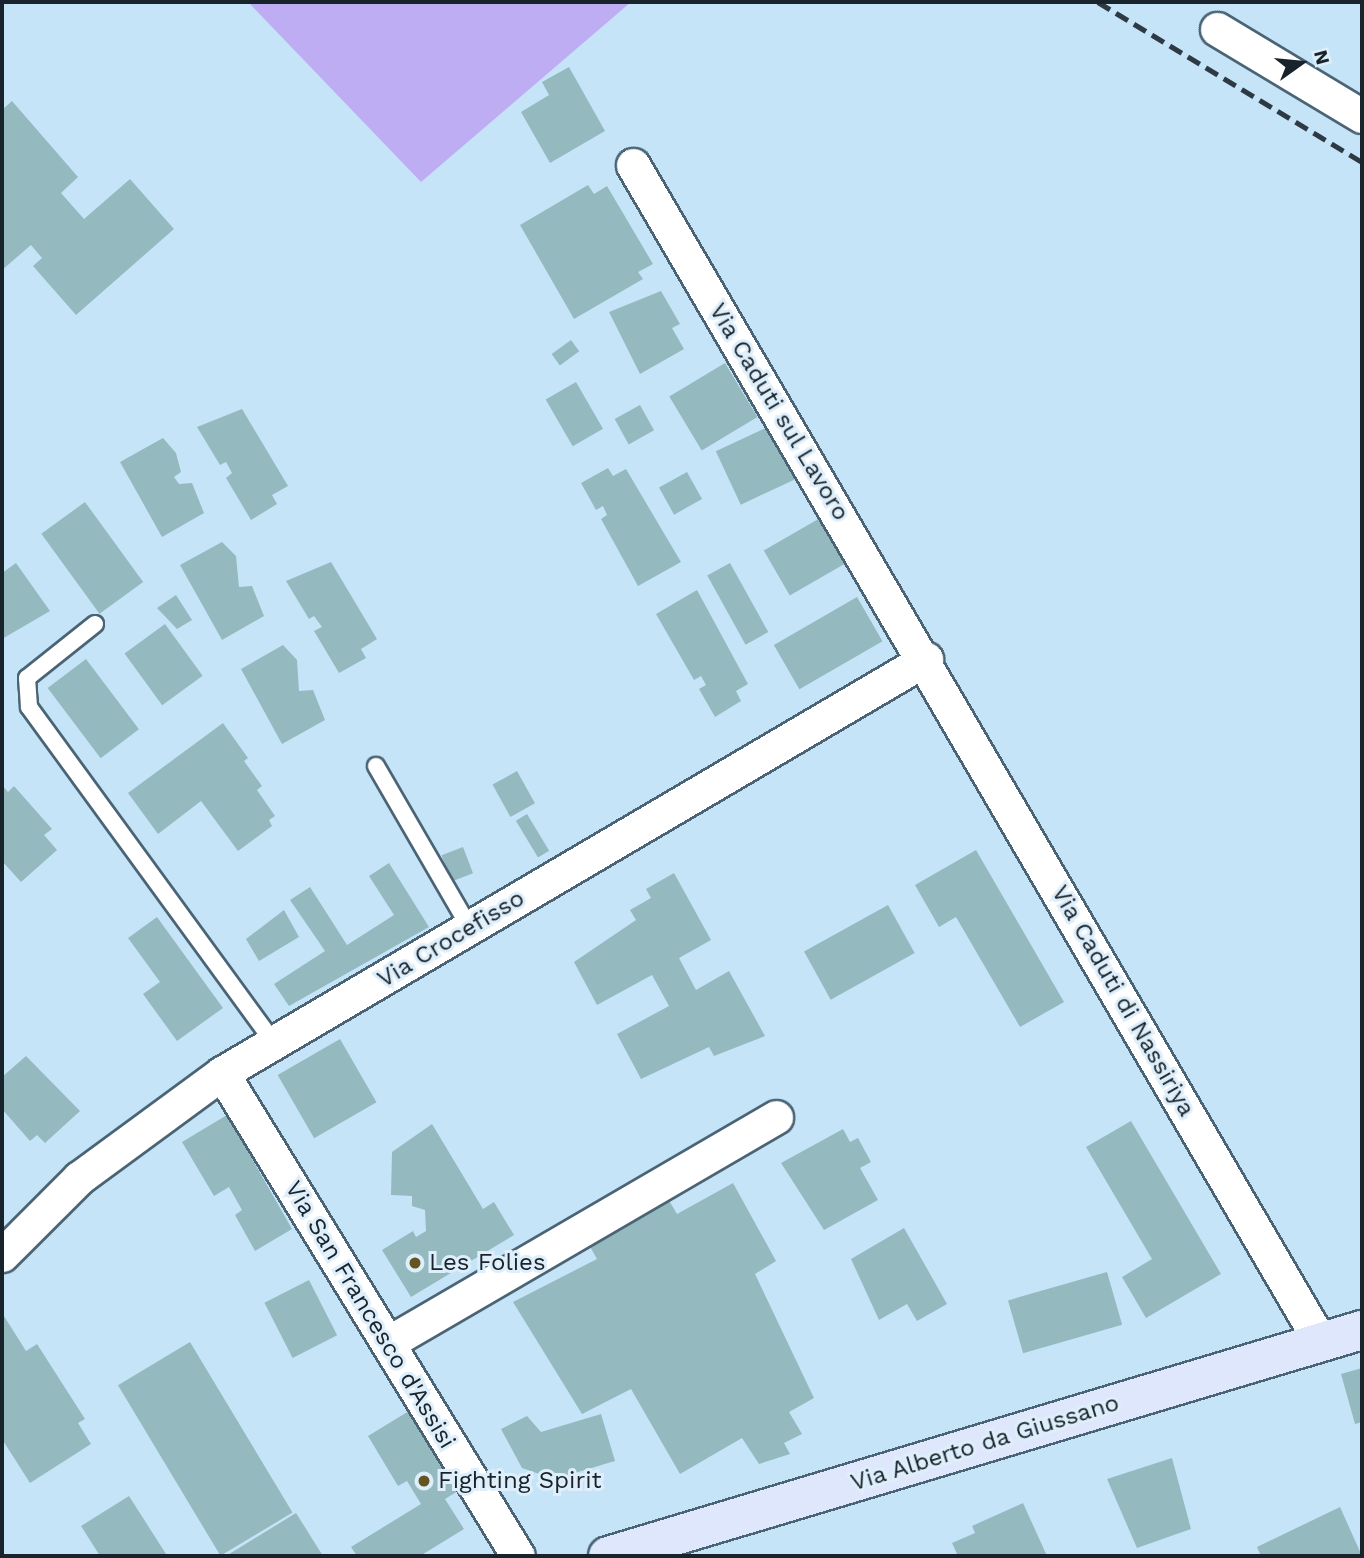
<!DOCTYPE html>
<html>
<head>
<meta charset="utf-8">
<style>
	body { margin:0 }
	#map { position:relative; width:1364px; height:1558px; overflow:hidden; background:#c6e4f8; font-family:"Work Sans",sans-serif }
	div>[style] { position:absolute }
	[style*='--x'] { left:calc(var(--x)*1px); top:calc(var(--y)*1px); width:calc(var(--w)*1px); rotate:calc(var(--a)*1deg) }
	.green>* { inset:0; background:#beadf3 }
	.building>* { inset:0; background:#94bac0; transform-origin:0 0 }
	.roads { filter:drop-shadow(2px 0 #4a6475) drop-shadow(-2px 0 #4a6475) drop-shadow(0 2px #4a6475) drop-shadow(0 -2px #4a6475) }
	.lane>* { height:16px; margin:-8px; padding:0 8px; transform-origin:8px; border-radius:8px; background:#fff }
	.street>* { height:33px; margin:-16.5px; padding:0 16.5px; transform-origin:16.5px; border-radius:16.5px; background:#fff }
	.secondary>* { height:38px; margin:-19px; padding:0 19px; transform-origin:19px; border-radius:19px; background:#dfe7fc }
	.rail>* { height:5px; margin-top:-2.5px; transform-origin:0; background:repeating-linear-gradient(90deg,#2d3a44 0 14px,transparent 0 21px) }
	.dots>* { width:19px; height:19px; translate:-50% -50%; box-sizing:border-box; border:4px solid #deeffb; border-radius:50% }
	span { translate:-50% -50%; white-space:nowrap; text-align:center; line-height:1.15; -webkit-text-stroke:6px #deeffb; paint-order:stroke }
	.street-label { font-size:24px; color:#18232b }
	.poi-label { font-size:24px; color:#18232b }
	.left { translate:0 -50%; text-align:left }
	.frame { position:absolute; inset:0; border:4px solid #18232b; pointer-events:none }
	.north { position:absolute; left:1266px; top:28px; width:70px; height:70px; -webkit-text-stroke:5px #deeffb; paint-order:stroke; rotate:75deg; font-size:19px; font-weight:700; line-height:28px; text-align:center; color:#18232b }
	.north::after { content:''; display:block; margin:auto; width:24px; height:32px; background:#18232b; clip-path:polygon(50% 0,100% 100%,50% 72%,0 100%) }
</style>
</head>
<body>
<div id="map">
	<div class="green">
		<i style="clip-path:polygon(248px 2px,631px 2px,421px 182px)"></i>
	</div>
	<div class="building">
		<i style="clip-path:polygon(569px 67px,605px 131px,550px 163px,521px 112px,549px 95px,542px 82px)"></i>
		<i style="clip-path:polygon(12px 101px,78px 177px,61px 193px,84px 219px,130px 179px,174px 229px,76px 315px,33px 266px,42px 258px,31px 245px,2px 270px,2px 110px)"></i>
		<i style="clip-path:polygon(588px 185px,594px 194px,607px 186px,653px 264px,638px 272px,643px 279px,574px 319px,520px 225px)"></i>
		<i style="clip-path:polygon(661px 291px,680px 324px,672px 328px,684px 349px,640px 374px,609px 312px)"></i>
		<i style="left:571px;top:340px;width:14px;height:24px;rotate:54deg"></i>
		<i style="left:725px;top:363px;width:63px;height:65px;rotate:59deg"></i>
		<i style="left:576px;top:382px;width:54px;height:35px;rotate:60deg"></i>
		<i style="left:640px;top:405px;width:29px;height:29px;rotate:61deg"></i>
		<i style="clip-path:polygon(242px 409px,288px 486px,272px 495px,277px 504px,251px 520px,226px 478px,232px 473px,226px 462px,220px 465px,197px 427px)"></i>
		<i style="left:772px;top:425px;width:59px;height:62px;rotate:65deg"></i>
		<i style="clip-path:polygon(163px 438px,176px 453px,181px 472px,174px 477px,179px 484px,192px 483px,204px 513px,162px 537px,120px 462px)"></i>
		<i style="clip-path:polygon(608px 468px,613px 476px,626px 469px,681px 562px,638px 586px,601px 519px,607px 515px,603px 506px,596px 510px,581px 483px)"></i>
		<i style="left:687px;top:472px;width:31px;height:32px;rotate:61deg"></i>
		<i style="left:85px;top:502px;width:99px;height:54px;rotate:54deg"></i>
		<i style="left:827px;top:514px;width:52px;height:73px;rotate:60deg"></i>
		<i style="clip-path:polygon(222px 542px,236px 556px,239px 587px,252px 586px,264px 616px,222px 640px,180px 565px)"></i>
		<i style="clip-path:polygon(331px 562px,377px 639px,361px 649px,366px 658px,339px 673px,314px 631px,322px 627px,314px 616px,309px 619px,286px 581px)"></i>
		<i style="clip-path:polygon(16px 563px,50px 611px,2px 639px,2px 573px)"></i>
		<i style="left:730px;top:563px;width:79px;height:26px;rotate:61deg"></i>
		<i style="clip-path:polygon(697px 590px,748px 684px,736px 691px,741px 701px,715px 717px,699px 689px,706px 685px,701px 676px,694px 680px,656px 614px)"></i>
		<i style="clip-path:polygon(176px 595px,192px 620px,177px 629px,157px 608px)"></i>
		<i style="left:857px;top:597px;width:51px;height:96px;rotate:60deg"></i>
		<i style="left:165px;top:624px;width:64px;height:50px;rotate:54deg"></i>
		<i style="clip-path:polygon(283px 645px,297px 660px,299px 691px,313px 690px,325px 720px,282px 744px,241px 669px)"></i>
		<i style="left:86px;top:659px;width:88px;height:48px;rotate:53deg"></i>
		<i style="clip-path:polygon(223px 723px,248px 758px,244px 761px,262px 786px,257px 790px,275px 816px,269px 820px,272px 826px,238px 851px,201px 801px,158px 834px,128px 793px)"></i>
		<i style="left:517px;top:771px;width:37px;height:28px;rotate:61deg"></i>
		<i style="clip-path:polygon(2px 785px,8px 792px,14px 786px,52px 829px,44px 835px,57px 850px,21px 882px,2px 861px)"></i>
		<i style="left:527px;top:814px;width:43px;height:13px;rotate:59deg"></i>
		<i style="left:463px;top:847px;width:28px;height:23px;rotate:69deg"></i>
		<i style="clip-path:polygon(976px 850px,1064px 1002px,1020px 1027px,956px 917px,939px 927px,915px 885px)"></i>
		<i style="clip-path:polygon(389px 863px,429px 927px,289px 1006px,274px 984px,325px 951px,290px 900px,310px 887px,347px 945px,394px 915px,369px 876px)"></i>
		<i style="clip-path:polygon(674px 873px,711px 940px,679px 958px,696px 990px,729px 971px,765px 1036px,714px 1056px,709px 1047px,641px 1079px,617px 1034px,669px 1006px,652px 975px,597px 1005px,574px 962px,636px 920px,630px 910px,651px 898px,646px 889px)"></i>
		<i style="left:888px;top:905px;width:55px;height:96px;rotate:61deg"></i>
		<i style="clip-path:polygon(284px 910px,299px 937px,259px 961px,246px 939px)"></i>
		<i style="clip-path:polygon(157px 917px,223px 1008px,177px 1041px,143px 994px,160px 982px,128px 938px)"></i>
		<i style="left:340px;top:1039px;width:73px;height:72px;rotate:60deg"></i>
		<i style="clip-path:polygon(26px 1056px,80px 1111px,45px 1143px,37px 1135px,30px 1141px,2px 1109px,2px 1077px)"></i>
		<i style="clip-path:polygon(227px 1115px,292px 1229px,255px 1251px,235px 1215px,242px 1210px,229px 1187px,214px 1196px,182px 1142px)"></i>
		<i style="clip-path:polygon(1131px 1121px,1221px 1274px,1146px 1318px,1122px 1277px,1152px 1259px,1086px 1147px)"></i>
		<i style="clip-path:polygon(432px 1124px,483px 1209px,494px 1202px,514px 1235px,411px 1297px,382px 1250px,413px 1231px,416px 1237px,426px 1231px,425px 1210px,412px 1206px,412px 1196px,391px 1195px,392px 1152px)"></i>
		<i style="clip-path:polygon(843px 1129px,850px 1142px,858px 1138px,871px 1162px,860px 1168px,878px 1200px,824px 1230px,781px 1163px)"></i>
		<i style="clip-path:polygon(733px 1183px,776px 1261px,755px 1274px,814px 1398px,789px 1412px,802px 1434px,784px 1443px,790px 1454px,759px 1464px,742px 1438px,680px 1474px,631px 1389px,582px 1414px,513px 1302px,597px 1259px,587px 1241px,667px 1197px,677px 1214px)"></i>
		<i style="clip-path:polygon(904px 1228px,947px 1304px,917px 1321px,907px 1304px,879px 1320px,851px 1259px)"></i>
		<i style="left:1107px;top:1272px;width:55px;height:103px;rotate:74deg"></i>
		<i style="left:309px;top:1280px;width:62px;height:50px;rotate:63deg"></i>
		<i style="clip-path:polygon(4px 1316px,26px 1351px,37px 1344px,85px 1419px,78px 1423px,91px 1444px,30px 1483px,2px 1439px)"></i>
		<i style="left:190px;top:1342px;width:199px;height:84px;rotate:59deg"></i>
		<i style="clip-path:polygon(1362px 1368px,1362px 1422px,1355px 1424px,1341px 1374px)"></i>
		<i style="clip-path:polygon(409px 1411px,458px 1491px,445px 1499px,464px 1529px,420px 1556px,357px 1556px,351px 1547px,421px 1504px,407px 1481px,398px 1486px,368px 1436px)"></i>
		<i style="clip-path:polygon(601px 1414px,615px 1461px,554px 1479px,522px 1468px,501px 1429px,527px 1416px,541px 1432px)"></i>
		<i style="clip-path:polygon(1172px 1458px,1191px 1529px,1137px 1548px,1107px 1479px)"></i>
		<i style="clip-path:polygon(129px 1496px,166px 1554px,162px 1556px,100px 1556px,81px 1526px)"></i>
		<i style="clip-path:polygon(1023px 1503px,1047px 1556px,958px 1556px,952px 1543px,975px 1533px,972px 1526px)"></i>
		<i style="clip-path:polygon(1340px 1507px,1362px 1556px,1261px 1556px,1257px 1547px)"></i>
		<i style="clip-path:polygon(296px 1513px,323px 1556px,226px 1556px)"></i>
	</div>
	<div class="roads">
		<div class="lane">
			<i style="--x:95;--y:624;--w:87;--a:141.5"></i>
			<i style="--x:27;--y:678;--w:29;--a:86"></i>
			<i style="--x:29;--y:707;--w:416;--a:53.9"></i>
			<i style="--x:376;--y:766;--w:187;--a:59.9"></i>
		</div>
		<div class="street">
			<i style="--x:1217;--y:29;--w:169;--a:31"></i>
			<i style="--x:633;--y:165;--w:1364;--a:59.71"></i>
			<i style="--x:222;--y:1073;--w:566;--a:58.5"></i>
			<i style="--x:2;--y:1255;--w:109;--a:-45"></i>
			<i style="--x:79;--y:1178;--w:177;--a:-36.3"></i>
			<i style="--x:222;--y:1073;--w:817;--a:-30.46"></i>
			<i style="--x:388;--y:1343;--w:449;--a:-30.2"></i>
		</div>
		<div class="secondary">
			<i style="--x:608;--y:1556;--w:787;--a:-16.69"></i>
		</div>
	</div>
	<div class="rail">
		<i style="--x:1098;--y:2;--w:309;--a:31.2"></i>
	</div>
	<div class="dots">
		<i style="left:415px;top:1263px;background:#635421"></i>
		<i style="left:424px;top:1481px;background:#635421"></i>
	</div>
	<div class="street-label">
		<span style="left:779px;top:412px;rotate:59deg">Via Caduti sul Lavoro</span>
		<span style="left:451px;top:939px;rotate:-31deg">Via Crocefisso</span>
		<span style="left:1123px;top:1001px;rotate:60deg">Via Caduti di Nassiriya</span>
		<span style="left:370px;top:1315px;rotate:59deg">Via San Francesco d'Assisi</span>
		<span style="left:985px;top:1443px;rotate:-17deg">Via Alberto da Giussano</span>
	</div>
	<div class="poi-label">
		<span class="left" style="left:429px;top:1263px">Les Folies</span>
		<span class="left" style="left:438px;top:1481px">Fighting Spirit</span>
	</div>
	<div class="frame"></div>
	<div class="north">N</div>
</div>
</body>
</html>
